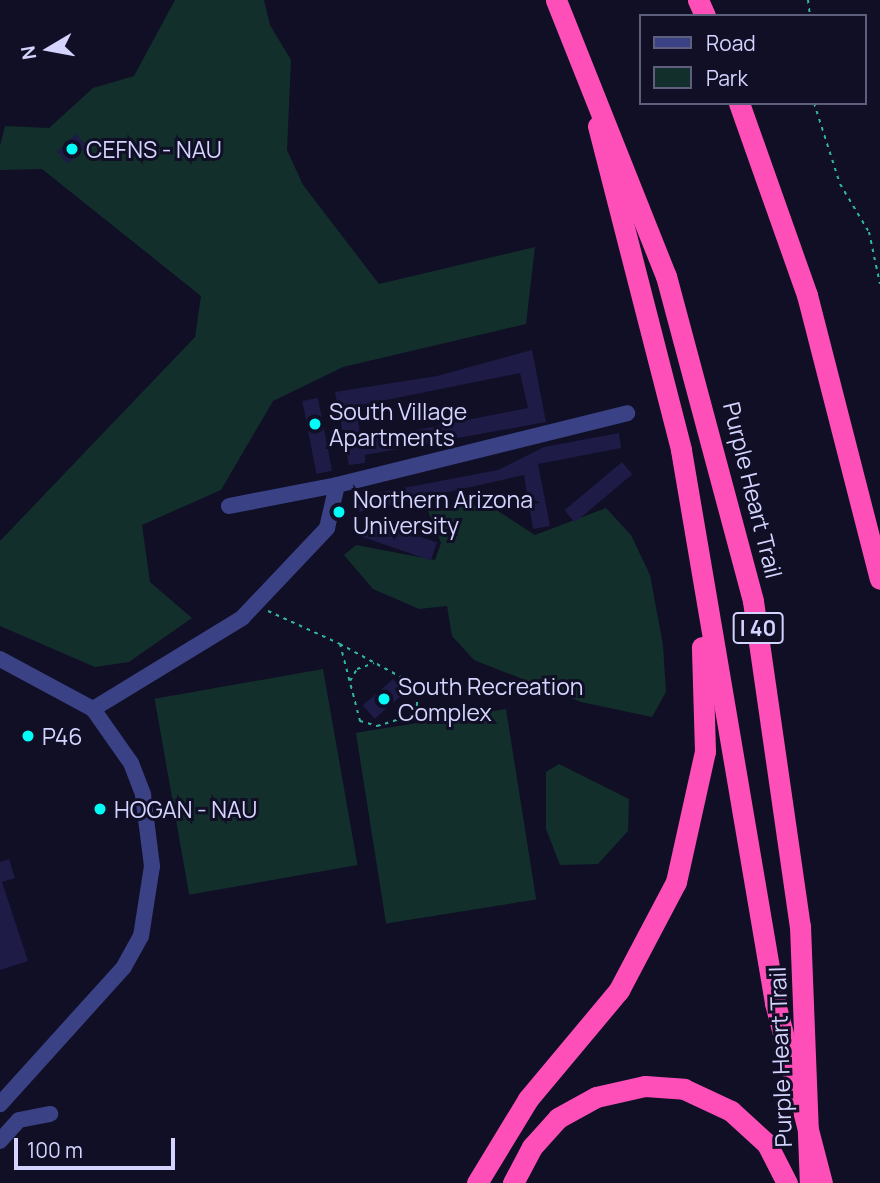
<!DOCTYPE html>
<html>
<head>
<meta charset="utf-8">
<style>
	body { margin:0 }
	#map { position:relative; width:880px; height:1183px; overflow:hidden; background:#100f26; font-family:Manrope,sans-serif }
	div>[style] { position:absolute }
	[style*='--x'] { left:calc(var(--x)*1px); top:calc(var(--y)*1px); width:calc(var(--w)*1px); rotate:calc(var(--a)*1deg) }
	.green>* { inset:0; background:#122f2b; transform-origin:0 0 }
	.building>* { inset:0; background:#1e1b46; transform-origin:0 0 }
	.path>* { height:2px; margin-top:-1px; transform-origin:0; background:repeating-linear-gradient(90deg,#30b79d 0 3.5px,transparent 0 8.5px) }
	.minor>* { height:16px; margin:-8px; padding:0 8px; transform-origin:8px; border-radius:8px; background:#3a4184 }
	.highway>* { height:21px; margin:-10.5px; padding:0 10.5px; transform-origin:10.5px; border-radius:10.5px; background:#fe4fb9 }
	.highway-bridge>* { height:21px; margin:-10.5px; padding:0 10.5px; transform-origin:10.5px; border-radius:10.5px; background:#fe4fb9 }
	.dots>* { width:19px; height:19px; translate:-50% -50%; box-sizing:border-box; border:4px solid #100f26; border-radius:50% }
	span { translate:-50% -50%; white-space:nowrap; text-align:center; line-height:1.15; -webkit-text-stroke:6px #100f26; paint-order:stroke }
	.shield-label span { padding:2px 5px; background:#100f26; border:2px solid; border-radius:5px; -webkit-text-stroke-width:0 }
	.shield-label { font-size:21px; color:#d4d4ff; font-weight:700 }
	.poi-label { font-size:23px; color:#d4d4ff }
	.left { translate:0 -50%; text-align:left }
	.street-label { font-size:23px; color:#d4d4ff }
	.legend { position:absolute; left:639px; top:14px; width:228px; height:91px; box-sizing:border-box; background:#100f26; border:2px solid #5e5e7d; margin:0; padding:9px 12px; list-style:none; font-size:21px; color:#d4d4ff }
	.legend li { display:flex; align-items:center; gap:14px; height:35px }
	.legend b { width:35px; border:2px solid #5e5e7d }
	.north { position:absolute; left:14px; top:14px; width:70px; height:70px; -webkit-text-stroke:5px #100f26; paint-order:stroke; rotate:260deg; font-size:19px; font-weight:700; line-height:28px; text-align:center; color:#d4d4ff }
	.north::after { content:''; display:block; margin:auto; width:24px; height:32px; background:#d4d4ff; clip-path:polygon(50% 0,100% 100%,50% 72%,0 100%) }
	.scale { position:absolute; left:14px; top:1138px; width:161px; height:32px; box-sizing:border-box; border:4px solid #d4d4ff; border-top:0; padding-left:9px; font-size:21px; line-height:24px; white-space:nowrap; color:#d4d4ff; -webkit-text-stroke:5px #100f26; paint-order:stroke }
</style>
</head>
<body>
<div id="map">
	<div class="green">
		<i style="clip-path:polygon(175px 0,264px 0,270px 25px,291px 60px,287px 150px,303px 185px,379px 284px,535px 247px,526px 324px,343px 367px,273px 401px,221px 490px,142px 525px,150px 582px,192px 618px,129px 662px,95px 667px,0 626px,0 541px,195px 337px,201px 296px,42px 169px,0 170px,0 146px,5px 126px,49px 128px,93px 88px,134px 76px)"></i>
		<i style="clip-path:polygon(487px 504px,535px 535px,606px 508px,631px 535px,650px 575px,663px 645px,666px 692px,652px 717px,581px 702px,474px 660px,452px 636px,447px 606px,419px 609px,373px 589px,344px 555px,356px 545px,435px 560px,441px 543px,428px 511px)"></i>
		<i style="left:323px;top:669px;width:199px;height:171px;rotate:80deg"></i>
		<i style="left:506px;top:709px;width:193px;height:152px;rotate:81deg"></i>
		<i style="clip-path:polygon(559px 764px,629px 799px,628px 831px,598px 864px,560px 865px,546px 829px,546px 772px)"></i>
	</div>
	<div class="building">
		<i style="left:76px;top:134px;width:16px;height:26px;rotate:47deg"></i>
		<i style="clip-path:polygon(evenodd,532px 350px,546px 422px,365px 455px,365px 463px,349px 465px,335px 392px,437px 376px,532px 350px,520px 373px,528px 408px,361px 441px,356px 406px,520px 373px)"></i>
		<i style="left:318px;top:398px;width:74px;height:16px;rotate:79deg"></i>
		<i style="clip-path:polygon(619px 433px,621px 448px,538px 464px,550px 526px,533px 529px,524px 475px,359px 512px,356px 497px,498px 470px,544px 447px)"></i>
		<i style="left:622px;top:462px;width:16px;height:75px;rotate:50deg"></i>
		<i style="left:366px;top:518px;width:75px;height:19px;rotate:19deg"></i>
		<i style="left:393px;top:679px;width:18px;height:40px;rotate:49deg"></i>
		<i style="clip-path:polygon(9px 859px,15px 878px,2px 882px,28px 961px,0 970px,0 862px)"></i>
	</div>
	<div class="path">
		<i style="--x:808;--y:0;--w:16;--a:83"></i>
		<i style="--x:814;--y:103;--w:85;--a:72.2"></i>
		<i style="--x:840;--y:184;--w:56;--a:58.9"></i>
		<i style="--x:869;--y:232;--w:53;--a:78.1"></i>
		<i style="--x:268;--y:611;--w:79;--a:24.6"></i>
		<i style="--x:340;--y:644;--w:80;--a:75.4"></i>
		<i style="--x:360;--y:721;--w:18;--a:16"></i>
		<i style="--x:377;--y:726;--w:41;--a:-17.1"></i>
		<i style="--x:416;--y:714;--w:23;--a:-85"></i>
		<i style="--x:418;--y:691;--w:12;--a:-132"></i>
		<i style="--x:410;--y:682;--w:80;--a:-151.5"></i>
		<i style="--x:350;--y:681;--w:14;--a:-60"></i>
		<i style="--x:357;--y:669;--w:18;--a:-19"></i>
	</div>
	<div class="minor">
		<i style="--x:229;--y:506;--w:110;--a:-11"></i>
		<i style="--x:0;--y:659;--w:106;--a:28.3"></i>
		<i style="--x:93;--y:709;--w:66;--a:54.9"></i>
		<i style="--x:131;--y:763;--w:34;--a:69"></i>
		<i style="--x:143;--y:795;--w:72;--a:82.8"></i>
		<i style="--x:152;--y:866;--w:71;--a:98.9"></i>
		<i style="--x:141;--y:936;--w:35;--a:119"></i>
		<i style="--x:124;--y:967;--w:185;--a:132.1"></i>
		<i style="--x:93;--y:709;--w:175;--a:-31.4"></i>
		<i style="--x:242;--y:618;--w:124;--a:-46.6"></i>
		<i style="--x:327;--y:528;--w:44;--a:-76.9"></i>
		<i style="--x:337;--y:485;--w:299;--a:-13.9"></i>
		<i style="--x:0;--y:1141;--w:28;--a:-48"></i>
		<i style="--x:19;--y:1120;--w:32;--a:-11"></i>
	</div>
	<div class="highway">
		<i style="--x:556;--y:0;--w:297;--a:68.3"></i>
		<i style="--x:666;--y:276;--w:336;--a:75"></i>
		<i style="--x:753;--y:601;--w:328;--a:81.8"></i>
		<i style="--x:800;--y:926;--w:257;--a:87.8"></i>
		<i style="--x:698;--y:0;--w:17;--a:66"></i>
		<i style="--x:739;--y:103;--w:204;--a:70.5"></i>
		<i style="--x:807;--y:295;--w:293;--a:75.6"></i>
		<i style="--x:598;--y:126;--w:334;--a:75.6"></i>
		<i style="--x:681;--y:450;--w:561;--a:80.35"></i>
		<i style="--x:477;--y:1183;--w:98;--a:-58.7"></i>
		<i style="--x:528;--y:1099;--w:142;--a:-50.1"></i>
		<i style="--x:619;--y:990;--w:122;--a:-62.2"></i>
		<i style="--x:676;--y:882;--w:134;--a:-77.5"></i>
		<i style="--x:705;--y:751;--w:104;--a:-91.7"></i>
		<i style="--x:513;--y:1183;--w:41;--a:-62.2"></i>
		<i style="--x:532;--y:1147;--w:39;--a:-48"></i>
		<i style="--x:558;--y:1118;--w:43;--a:-28.9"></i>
		<i style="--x:596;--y:1097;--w:50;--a:-12.7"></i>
		<i style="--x:645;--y:1086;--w:39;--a:4"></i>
		<i style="--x:684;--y:1089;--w:52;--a:25.1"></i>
		<i style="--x:731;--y:1111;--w:49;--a:42.5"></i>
		<i style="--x:767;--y:1144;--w:44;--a:62.9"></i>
	</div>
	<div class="highway-bridge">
		<i style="--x:775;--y:1003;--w:186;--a:75.4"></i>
	</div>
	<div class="dots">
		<i style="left:72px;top:149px;background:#01fdf6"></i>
		<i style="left:315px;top:424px;background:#01fdf6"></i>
		<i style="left:339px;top:512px;background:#01fdf6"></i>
		<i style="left:384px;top:699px;background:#01fdf6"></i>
		<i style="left:28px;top:736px;background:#01fdf6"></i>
		<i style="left:100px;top:809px;background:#01fdf6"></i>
	</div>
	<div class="shield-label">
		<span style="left:758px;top:628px">I 40</span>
	</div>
	<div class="poi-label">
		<span class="left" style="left:86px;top:149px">CEFNS - NAU</span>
		<span class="left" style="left:329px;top:424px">South Village<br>Apartments</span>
		<span class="left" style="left:353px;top:512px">Northern Arizona<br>University</span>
		<span class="left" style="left:398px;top:699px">South Recreation<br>Complex</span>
		<span class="left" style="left:42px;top:736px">P46</span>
		<span class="left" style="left:114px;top:809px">HOGAN - NAU</span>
	</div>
	<div class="street-label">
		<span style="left:753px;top:490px;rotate:76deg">Purple Heart Trail</span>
		<span style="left:780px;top:1057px;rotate:-92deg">Purple Heart Trail</span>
	</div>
	<ul class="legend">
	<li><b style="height:9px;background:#3a4184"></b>Road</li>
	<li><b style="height:19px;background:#122f2b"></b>Park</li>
	</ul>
	<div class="north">N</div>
	<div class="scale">100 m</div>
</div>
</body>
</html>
